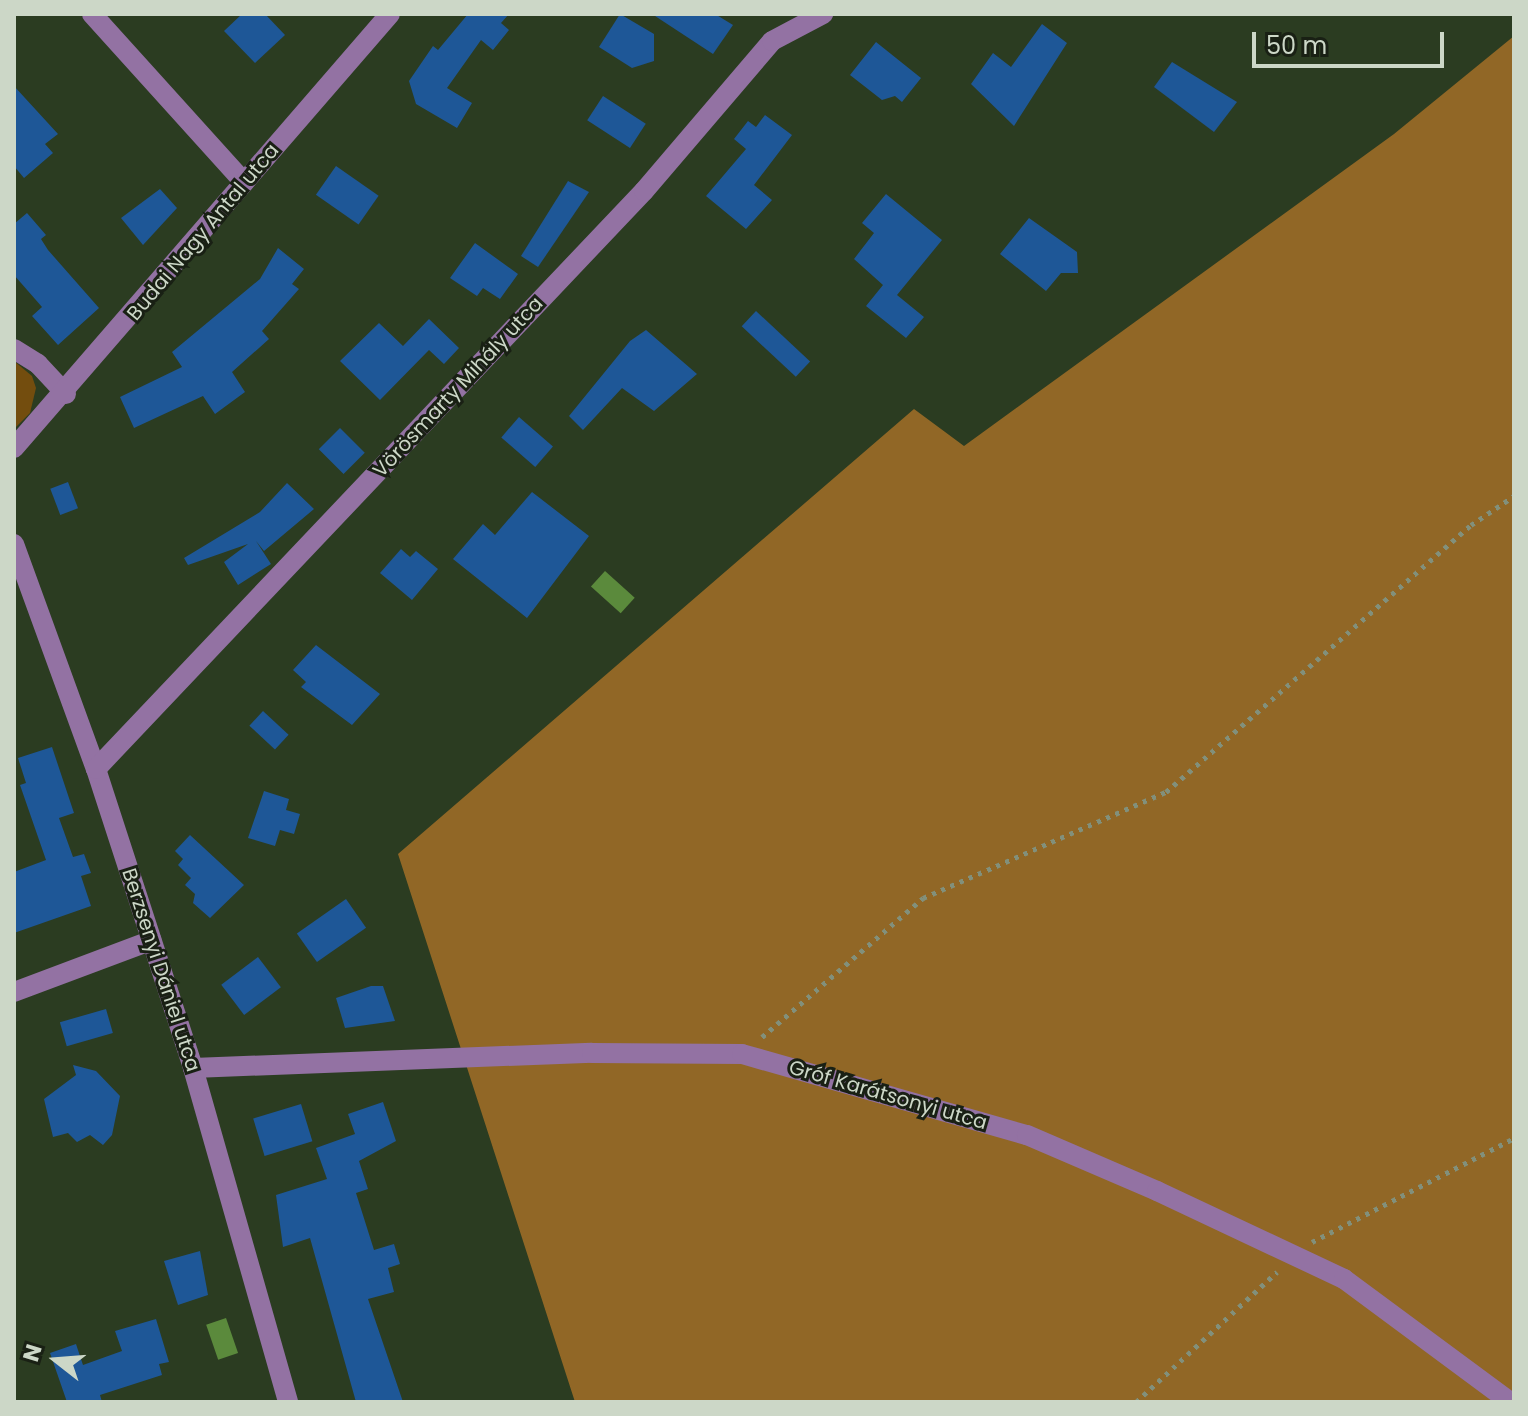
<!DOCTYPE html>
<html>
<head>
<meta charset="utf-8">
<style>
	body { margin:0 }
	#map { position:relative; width:1528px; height:1416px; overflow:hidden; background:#2b3c21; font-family:Poppins,sans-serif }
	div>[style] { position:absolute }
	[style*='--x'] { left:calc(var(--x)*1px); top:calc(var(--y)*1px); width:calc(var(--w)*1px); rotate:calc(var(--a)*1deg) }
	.green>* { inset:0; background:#734d0e }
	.forest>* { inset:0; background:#916726 }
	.water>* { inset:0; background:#5b8a3c; transform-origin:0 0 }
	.building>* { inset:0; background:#1e5797; transform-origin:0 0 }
	.path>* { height:5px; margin-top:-2.5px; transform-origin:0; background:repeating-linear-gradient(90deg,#82907b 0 4px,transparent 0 10px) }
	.minor>* { height:20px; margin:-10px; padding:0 10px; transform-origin:10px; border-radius:10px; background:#9372a3 }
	span { translate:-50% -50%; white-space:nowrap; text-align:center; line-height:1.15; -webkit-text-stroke:6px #192014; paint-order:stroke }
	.street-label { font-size:20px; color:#ccd7c7 }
	.frame { position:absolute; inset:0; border:16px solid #ccd7c7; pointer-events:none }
	.north { position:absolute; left:16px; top:1320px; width:80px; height:80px; -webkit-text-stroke:6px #192014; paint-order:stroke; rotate:287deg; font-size:22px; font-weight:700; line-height:32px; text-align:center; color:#ccd7c7 }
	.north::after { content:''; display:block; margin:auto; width:28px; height:36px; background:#ccd7c7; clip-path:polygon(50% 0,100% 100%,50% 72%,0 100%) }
	.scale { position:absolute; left:1252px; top:32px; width:192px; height:36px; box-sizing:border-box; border:4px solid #ccd7c7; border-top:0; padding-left:10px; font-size:24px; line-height:28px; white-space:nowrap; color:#ccd7c7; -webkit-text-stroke:6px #192014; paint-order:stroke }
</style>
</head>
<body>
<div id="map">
	<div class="green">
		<i style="clip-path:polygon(14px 361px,32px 376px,36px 388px,30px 413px,14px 429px)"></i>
	</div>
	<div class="forest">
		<i style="clip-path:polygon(1514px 36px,1514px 1402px,575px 1402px,398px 854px,914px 409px,964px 446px,1394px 134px)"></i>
	</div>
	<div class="water">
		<i style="left:605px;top:571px;width:40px;height:21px;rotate:42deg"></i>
		<i style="left:226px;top:1318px;width:37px;height:21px;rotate:71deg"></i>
	</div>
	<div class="building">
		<i style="clip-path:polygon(242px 14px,265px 14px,285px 35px,255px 63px,224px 31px)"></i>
		<i style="clip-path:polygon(468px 14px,509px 14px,501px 23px,509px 30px,493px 50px,481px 40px,447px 88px,472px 103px,457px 128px,416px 104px,409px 81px,433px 46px,438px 50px)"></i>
		<i style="clip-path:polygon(620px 14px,654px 34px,654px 61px,632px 68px,599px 47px)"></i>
		<i style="clip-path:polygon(652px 14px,715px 14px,733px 25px,713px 54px)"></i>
		<i style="clip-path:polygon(1042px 24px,1067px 43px,1014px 126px,971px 84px,993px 53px,1011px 67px)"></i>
		<i style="clip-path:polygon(876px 42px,921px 78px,902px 102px,895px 96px,882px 100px,850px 75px)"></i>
		<i style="clip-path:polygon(1172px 62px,1237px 102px,1214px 132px,1154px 87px)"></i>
		<i style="clip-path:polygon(14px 86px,58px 134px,45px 144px,53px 153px,24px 178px,14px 166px)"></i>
		<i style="left:603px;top:96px;width:51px;height:29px;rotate:33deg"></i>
		<i style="clip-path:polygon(765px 115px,792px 135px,754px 185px,772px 200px,746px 229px,706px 196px,746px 149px,734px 139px,748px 121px,756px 127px)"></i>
		<i style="left:336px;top:166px;width:52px;height:35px;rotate:35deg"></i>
		<i style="clip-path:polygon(568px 181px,589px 192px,538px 267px,521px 256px)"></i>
		<i style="clip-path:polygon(160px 189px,177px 208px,143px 245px,121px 218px)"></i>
		<i style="clip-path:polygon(886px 194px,942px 240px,897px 295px,924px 317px,906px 338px,866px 306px,883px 285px,854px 259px,874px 233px,862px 223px)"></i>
		<i style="clip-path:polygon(27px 213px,46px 235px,41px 239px,48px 250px,99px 308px,58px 345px,32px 316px,42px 307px,14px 275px,14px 224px)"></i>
		<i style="clip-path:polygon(1029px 218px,1077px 252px,1078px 273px,1061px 273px,1046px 291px,1000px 254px)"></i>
		<i style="clip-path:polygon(475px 243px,518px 274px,500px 299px,483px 288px,477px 296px,450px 278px)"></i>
		<i style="clip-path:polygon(278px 248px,304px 269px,292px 284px,299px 289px,262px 331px,269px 339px,232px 372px,245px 392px,215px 414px,203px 396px,134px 428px,120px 397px,182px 367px,172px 352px,260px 279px)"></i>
		<i style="left:756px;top:311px;width:74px;height:21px;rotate:43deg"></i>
		<i style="clip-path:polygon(429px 319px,459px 348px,444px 364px,429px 350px,380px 400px,340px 361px,379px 323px,403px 346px)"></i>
		<i style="clip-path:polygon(646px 330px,697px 374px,654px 411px,622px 388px,583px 430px,569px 416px,630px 341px)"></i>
		<i style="left:519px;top:417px;width:45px;height:27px;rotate:41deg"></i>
		<i style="left:340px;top:428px;width:35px;height:30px;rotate:45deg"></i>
		<i style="left:68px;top:482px;width:28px;height:19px;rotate:69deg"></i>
		<i style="clip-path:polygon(287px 483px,314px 509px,264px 551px,256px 541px,271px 564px,238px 585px,224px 562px,248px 544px,188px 565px,184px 558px,260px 512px)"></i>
		<i style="clip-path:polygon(532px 492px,589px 536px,527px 618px,453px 559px,483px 524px,495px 535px)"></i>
		<i style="clip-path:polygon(401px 549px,410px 557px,416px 551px,438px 569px,412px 600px,380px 573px)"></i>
		<i style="clip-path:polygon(316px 645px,380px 694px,352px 725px,301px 687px,306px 682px,293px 670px)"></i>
		<i style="left:263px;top:711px;width:35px;height:20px;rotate:43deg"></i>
		<i style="clip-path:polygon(52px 747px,74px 813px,59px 818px,73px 857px,84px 854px,91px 873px,81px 876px,91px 906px,14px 933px,14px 872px,46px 860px,20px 785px,26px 783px,18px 758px)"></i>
		<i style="clip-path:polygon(264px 791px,289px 799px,286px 810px,300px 814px,294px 834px,280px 830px,275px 846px,248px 838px)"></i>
		<i style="clip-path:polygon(190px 835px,244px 885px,210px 918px,193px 903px,195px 894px,185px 885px,191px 878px,178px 865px,183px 859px,175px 851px)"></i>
		<i style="left:346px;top:899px;width:35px;height:60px;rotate:55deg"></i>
		<i style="left:258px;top:957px;width:38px;height:46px;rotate:53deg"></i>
		<i style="clip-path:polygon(371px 986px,383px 986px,395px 1021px,345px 1028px,336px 998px)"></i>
		<i style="left:106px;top:1009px;width:25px;height:48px;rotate:74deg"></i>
		<i style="clip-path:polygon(73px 1065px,96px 1071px,120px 1096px,112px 1135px,103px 1145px,90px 1135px,77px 1142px,68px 1133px,53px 1137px,44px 1099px,76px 1075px)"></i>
		<i style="clip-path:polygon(383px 1102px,396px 1141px,359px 1161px,368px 1189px,356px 1193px,374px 1250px,394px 1244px,400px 1264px,388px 1268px,394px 1292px,368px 1299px,403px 1402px,356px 1402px,310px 1238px,283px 1247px,276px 1195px,327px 1179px,316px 1148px,355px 1134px,348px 1114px)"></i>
		<i style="left:301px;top:1104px;width:39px;height:50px;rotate:73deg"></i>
		<i style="clip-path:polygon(200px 1251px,208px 1295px,178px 1305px,164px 1261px)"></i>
		<i style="clip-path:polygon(156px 1319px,169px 1362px,159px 1364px,162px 1375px,100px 1395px,102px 1402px,67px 1402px,50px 1353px,76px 1344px,83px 1365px,122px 1351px,115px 1331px)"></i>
	</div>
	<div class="path">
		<i style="--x:762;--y:1037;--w:213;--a:-40.8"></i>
		<i style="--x:923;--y:898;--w:265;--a:-23.6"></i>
		<i style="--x:1166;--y:792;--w:405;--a:-41.2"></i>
		<i style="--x:1471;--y:525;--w:52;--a:-34"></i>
		<i style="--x:1312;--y:1242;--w:227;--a:-27.2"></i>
		<i style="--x:1136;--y:1402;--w:192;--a:-42.7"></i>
	</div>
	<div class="minor">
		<i style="--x:92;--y:14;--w:227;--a:47.9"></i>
		<i style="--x:14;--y:349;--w:28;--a:32"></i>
		<i style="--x:38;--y:364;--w:41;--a:47"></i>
		<i style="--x:14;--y:448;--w:574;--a:-49.1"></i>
		<i style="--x:14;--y:544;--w:239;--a:70"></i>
		<i style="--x:96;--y:769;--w:314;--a:72"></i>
		<i style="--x:193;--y:1068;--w:347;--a:74.1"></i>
		<i style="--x:96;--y:769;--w:796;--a:-46.53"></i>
		<i style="--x:644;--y:191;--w:197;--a:-49.5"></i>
		<i style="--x:772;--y:41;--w:58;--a:-27.9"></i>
		<i style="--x:14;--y:992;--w:147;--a:-20.6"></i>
		<i style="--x:193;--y:1068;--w:399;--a:-2.2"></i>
		<i style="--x:592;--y:1053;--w:150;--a:0.4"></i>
		<i style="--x:742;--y:1054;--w:296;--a:15.9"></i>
		<i style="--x:1027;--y:1135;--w:142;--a:23.3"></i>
		<i style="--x:1157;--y:1191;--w:207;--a:25.2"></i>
		<i style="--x:1344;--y:1279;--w:207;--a:36.5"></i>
	</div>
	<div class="street-label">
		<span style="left:203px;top:232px;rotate:-50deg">Budai Nagy Antal utca</span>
		<span style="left:458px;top:387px;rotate:-47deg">Vörösmarty Mihály utca</span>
		<span style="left:161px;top:970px;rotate:72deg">Berzsenyi Dániel utca</span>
		<span style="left:888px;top:1095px;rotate:16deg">Gróf Karátsonyi utca</span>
	</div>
	<div class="frame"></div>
	<div class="north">N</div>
	<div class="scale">50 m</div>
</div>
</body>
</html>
